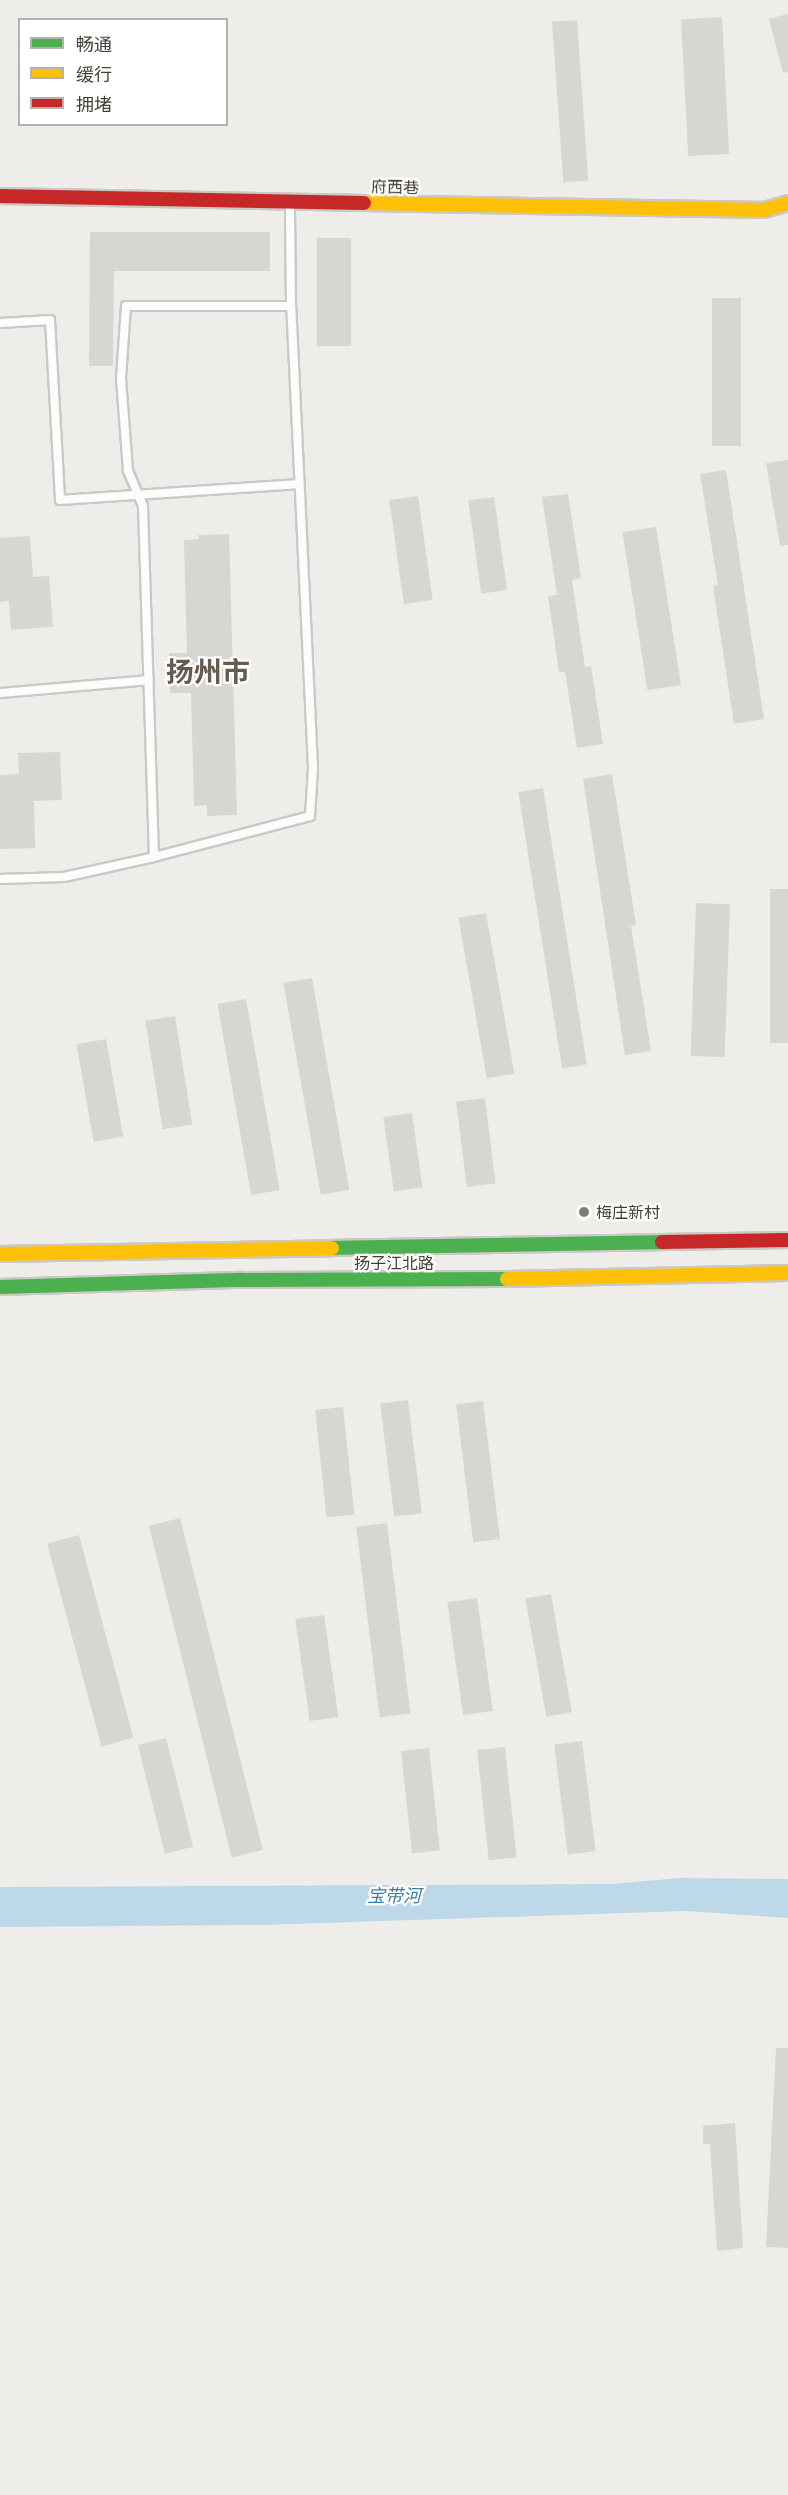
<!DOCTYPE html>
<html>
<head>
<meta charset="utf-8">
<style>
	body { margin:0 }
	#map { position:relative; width:788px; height:2495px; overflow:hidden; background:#eeede9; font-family:"Archivo Narrow","Noto Sans SC",sans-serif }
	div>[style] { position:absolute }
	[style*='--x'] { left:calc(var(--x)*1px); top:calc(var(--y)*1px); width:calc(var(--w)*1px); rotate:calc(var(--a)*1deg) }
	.water>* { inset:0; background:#bdd9e9 }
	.building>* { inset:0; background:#d8d6d2; transform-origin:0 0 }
	.roads { filter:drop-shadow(2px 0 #cbc9c5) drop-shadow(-2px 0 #cbc9c5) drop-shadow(0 2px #cbc9c5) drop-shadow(0 -2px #cbc9c5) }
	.lane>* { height:8px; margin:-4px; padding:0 4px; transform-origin:4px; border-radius:4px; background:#fcfcfc }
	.fast>* { height:14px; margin:-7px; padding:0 7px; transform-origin:7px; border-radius:7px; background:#4caf50 }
	.slow>* { height:14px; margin:-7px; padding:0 7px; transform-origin:7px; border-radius:7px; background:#ffc107 }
	.jam>* { height:14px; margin:-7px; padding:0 7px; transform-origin:7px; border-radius:7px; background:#c62828 }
	.dots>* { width:16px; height:16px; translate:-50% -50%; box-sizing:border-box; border:3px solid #fff; border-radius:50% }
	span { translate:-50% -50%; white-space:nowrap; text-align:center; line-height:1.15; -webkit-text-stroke:4.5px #fff; paint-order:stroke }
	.street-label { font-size:16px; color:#443e36 }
	.poi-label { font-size:16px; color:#443e36 }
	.left { translate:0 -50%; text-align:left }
	.water-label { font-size:18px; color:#3a7da5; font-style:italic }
	.town-label { font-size:28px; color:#655b4e; font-weight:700 }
	.legend { position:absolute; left:18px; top:18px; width:210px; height:108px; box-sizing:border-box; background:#fff; border:2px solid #b4b2af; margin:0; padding:8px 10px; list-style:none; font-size:18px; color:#443e36 }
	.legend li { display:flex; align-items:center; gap:12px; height:30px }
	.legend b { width:30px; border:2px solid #b4b2af }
</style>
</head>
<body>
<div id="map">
	<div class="water">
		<i style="clip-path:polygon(679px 1878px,788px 1879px,788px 1918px,686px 1911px,262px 1925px,0 1927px,0 1887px,612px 1884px)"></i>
	</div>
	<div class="building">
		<i style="clip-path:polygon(788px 14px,788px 72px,783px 73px,769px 19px)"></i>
		<i style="left:722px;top:17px;width:137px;height:41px;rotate:87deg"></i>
		<i style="left:577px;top:20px;width:161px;height:25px;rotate:86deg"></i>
		<i style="clip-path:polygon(90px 232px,270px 232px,270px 271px,114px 271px,113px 366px,89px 366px)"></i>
		<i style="left:317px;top:238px;width:34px;height:108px"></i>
		<i style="left:712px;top:298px;width:29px;height:148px"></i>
		<i style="clip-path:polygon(788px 460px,788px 545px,780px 546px,766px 463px)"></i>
		<i style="clip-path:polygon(726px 470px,764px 719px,734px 724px,713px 586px,718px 585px,700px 474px)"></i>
		<i style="clip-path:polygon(568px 494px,581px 578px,572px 580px,585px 667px,591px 666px,603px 744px,577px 748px,565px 672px,559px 672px,548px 596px,557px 595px,542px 497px)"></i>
		<i style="left:418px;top:496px;width:105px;height:29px;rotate:82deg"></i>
		<i style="left:494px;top:497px;width:94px;height:26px;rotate:82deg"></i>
		<i style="left:656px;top:527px;width:160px;height:34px;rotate:81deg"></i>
		<i style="clip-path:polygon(229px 534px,237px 815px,207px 816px,207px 805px,194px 806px,191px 693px,170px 693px,169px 653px,187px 653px,184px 540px,199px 539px,198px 535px)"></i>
		<i style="clip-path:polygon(30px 536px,33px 577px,49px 576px,53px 627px,11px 630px,9px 601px,0 602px,0 538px)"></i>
		<i style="clip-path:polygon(60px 752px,62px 800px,34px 801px,35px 848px,0 849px,0 775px,19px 774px,18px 753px)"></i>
		<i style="clip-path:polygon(612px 774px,636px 925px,631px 926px,651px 1051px,625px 1055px,583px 779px)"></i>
		<i style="left:543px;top:788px;width:280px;height:25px;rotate:81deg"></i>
		<i style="left:770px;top:889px;width:18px;height:154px"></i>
		<i style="left:696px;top:903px;width:34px;height:153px;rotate:2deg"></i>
		<i style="left:486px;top:913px;width:163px;height:28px;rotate:80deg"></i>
		<i style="left:312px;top:978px;width:215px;height:29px;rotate:80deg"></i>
		<i style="left:246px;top:999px;width:194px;height:29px;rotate:80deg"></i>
		<i style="left:175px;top:1016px;width:110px;height:30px;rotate:81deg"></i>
		<i style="left:106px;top:1039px;width:99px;height:30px;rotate:80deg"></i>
		<i style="left:485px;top:1098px;width:86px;height:29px;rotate:83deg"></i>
		<i style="left:412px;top:1113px;width:75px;height:29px;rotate:82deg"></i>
		<i style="left:408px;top:1400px;width:114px;height:28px;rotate:83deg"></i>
		<i style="left:483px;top:1401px;width:139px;height:27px;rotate:83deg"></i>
		<i style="left:343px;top:1407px;width:108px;height:28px;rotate:84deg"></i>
		<i style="left:180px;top:1518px;width:342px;height:32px;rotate:76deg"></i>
		<i style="left:387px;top:1523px;width:192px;height:31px;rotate:83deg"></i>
		<i style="left:79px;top:1535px;width:210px;height:33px;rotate:75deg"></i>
		<i style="left:551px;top:1594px;width:120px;height:26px;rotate:80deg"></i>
		<i style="left:477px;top:1598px;width:114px;height:30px;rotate:82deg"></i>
		<i style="left:324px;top:1615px;width:103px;height:29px;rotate:82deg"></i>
		<i style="left:166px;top:1738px;width:112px;height:29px;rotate:76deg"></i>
		<i style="left:582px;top:1741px;width:111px;height:28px;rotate:83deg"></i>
		<i style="left:505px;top:1747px;width:111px;height:28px;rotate:84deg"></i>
		<i style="left:429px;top:1748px;width:103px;height:28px;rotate:84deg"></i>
		<i style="clip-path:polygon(776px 2048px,788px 2048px,788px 2248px,766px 2247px)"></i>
		<i style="clip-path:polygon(735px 2123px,743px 2248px,717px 2251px,710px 2144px,703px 2144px,703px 2126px)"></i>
	</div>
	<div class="roads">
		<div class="lane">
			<i style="--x:0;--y:323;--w:50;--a:-3.4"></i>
			<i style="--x:50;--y:320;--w:180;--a:86.8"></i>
			<i style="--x:60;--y:500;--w:240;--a:-3.8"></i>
			<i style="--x:0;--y:693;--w:149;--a:-5"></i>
			<i style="--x:154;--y:857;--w:351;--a:-91.8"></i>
			<i style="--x:143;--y:506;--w:39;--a:-113"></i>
			<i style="--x:128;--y:470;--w:92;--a:-94.4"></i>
			<i style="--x:121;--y:378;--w:72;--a:-86"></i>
			<i style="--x:126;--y:306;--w:165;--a:0"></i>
			<i style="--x:0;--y:879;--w:64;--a:-1.8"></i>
			<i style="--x:64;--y:877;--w:92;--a:-12.5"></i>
			<i style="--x:154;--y:857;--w:161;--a:-14.7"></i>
			<i style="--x:310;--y:816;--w:48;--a:-86.4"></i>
			<i style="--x:313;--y:768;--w:463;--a:-92.7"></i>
			<i style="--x:291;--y:306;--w:103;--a:-90.6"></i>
		</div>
		<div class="fast">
			<i style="--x:332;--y:1248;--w:330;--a:-1"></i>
			<i style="--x:0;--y:1287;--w:242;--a:-1.7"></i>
			<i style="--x:242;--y:1280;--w:265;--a:-0.2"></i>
		</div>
		<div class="slow">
			<i style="--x:364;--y:203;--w:400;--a:1"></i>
			<i style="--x:764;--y:210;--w:25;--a:-16"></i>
			<i style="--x:0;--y:1254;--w:332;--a:-1"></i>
			<i style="--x:507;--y:1279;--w:281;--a:-1.2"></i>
		</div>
		<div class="jam">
			<i style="--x:0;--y:196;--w:364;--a:1.1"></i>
			<i style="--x:662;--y:1242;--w:126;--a:-0.9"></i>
		</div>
	</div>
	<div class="dots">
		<i style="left:584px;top:1212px;background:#807b75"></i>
	</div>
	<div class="street-label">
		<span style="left:395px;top:187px;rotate:1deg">府西巷</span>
		<span style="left:394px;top:1263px">扬子江北路</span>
	</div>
	<div class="poi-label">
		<span class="left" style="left:596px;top:1212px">梅庄新村</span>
	</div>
	<div class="water-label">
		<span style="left:394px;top:1896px">宝带河</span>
	</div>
	<div class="town-label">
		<span style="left:208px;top:672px">扬州市</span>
	</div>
	<ul class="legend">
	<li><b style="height:8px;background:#4caf50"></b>畅通</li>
	<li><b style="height:8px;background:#ffc107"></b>缓行</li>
	<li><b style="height:8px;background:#c62828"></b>拥堵</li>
	</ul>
</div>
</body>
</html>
